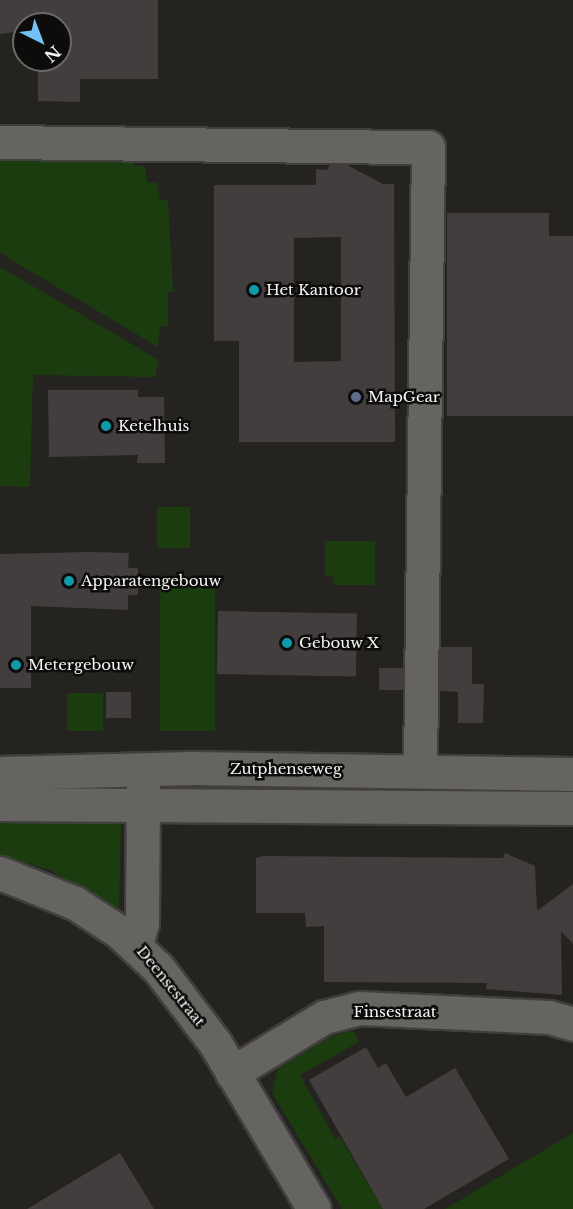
<!DOCTYPE html>
<html>
<head>
<meta charset="utf-8">
<style>
	body { margin:0 }
	#map { position:relative; width:573px; height:1209px; overflow:hidden; background:#242320; font-family:"Libre Baskerville",serif }
	div>[style] { position:absolute }
	[style*='--x'] { left:calc(var(--x)*1px); top:calc(var(--y)*1px); width:calc(var(--w)*1px); rotate:calc(var(--a)*1deg) }
	.green>* { inset:0; background:#1b3c0f; transform-origin:0 0 }
	.building>* { inset:0; background:#423e3d; transform-origin:0 0 }
	.roads { filter:drop-shadow(2px 0 #413f3d) drop-shadow(-2px 0 #413f3d) drop-shadow(0 2px #413f3d) drop-shadow(0 -2px #413f3d) }
	.minor>* { height:33px; margin:-16.5px; padding:0 16.5px; transform-origin:16.5px; border-radius:16.5px; background:#666461 }
	.dots>* { width:16px; height:16px; translate:-50% -50%; box-sizing:border-box; border:3px solid #0d0c0b; border-radius:50% }
	span { translate:-50% -50%; white-space:nowrap; text-align:center; line-height:1.15; -webkit-text-stroke:5px #0d0c0b; paint-order:stroke }
	.poi-label { font-size:15px; color:#f5f4f2 }
	.left { translate:0 -50%; text-align:left }
	.street-label { font-size:15px; color:#f5f4f2 }
	.north { position:absolute; left:12px; top:12px; width:60px; height:60px; box-sizing:border-box; background:#0d0c0b; border:2px solid #6a6967; border-radius:50%; rotate:138deg; font-size:16px; font-weight:700; line-height:24px; text-align:center; color:#f5f4f2 }
	.north::after { content:''; display:block; margin:auto; width:21px; height:27px; background:#74c0f6; clip-path:polygon(50% 0,100% 100%,50% 72%,0 100%) }
</style>
</head>
<body>
<div id="map">
	<div class="green">
		<i style="clip-path:polygon(134px 156px,134px 166px,145px 166px,147px 182px,157px 183px,160px 200px,168px 200px,173px 292px,168px 292px,168px 326px,160px 327px,158px 347px,0 253px,0 157px)"></i>
		<i style="clip-path:polygon(0 267px,159px 360px,155px 377px,33px 375px,30px 487px,0 486px)"></i>
		<i style="left:190px;top:507px;width:41px;height:33px;rotate:90deg"></i>
		<i style="clip-path:polygon(325px 541px,375px 541px,375px 585px,334px 585px,333px 576px,325px 576px)"></i>
		<i style="left:160px;top:576px;width:55px;height:155px"></i>
		<i style="left:67px;top:693px;width:36px;height:38px"></i>
		<i style="left:192px;top:775px;width:381px;height:15px;rotate:1deg"></i>
		<i style="clip-path:polygon(0 822px,121px 824px,119px 912px,50px 870px,0 855px)"></i>
		<i style="clip-path:polygon(353px 1030px,359px 1042px,300px 1075px,335px 1139px,340px 1137px,383px 1209px,342px 1209px,272px 1093px,278px 1069px,330px 1037px)"></i>
		<i style="clip-path:polygon(573px 1133px,573px 1209px,445px 1209px)"></i>
	</div>
	<div class="building">
		<i style="clip-path:polygon(0 0,158px 0,158px 79px,80px 79px,80px 102px,38px 101px,38px 60px,60px 60px,60px 24px,24px 24px,24px 31px,0 34px)"></i>
		<i style="clip-path:polygon(evenodd,330px 165px,347px 165px,383px 184px,394px 184px,395px 442px,239px 442px,239px 341px,214px 341px,214px 185px,316px 185px,316px 169px,327px 170px,330px 165px,341px 237px,341px 361px,294px 362px,294px 238px,341px 237px)"></i>
		<i style="clip-path:polygon(447px 213px,549px 213px,549px 236px,573px 236px,573px 416px,447px 416px)"></i>
		<i style="clip-path:polygon(48px 390px,138px 390px,138px 397px,164px 397px,165px 463px,137px 463px,138px 455px,49px 457px)"></i>
		<i style="clip-path:polygon(90px 552px,129px 553px,128px 568px,138px 568px,138px 595px,128px 595px,128px 610px,31px 606px,31px 688px,0 688px,0 554px)"></i>
		<i style="left:218px;top:611px;width:139px;height:63px;rotate:1deg"></i>
		<i style="clip-path:polygon(440px 647px,472px 647px,472px 684px,484px 684px,483px 723px,458px 723px,458px 692px,440px 691px)"></i>
		<i style="left:379px;top:668px;width:24px;height:22px"></i>
		<i style="left:106px;top:692px;width:25px;height:26px"></i>
		<i style="clip-path:polygon(505px 853px,535px 866px,537px 911px,573px 884px,573px 944px,561px 931px,562px 995px,486px 989px,487px 983px,324px 982px,324px 926px,306px 927px,305px 913px,256px 913px,256px 858px,263px 856px,503px 858px)"></i>
		<i style="clip-path:polygon(366px 1047px,378px 1068px,386px 1063px,406px 1097px,455px 1068px,509px 1159px,424px 1209px,383px 1209px,309px 1080px)"></i>
		<i style="clip-path:polygon(120px 1153px,154px 1209px,27px 1209px)"></i>
	</div>
	<div class="roads">
		<div class="minor">
			<i style="--x:0;--y:142;--w:428;--a:0.7"></i>
			<i style="--x:428;--y:147;--w:623;--a:90.74"></i>
			<i style="--x:0;--y:773;--w:192;--a:-1.5"></i>
			<i style="--x:192;--y:768;--w:381;--a:0.9"></i>
			<i style="--x:0;--y:804;--w:573;--a:0.4"></i>
			<i style="--x:0;--y:873;--w:81;--a:21.8"></i>
			<i style="--x:75;--y:903;--w:51;--a:33.1"></i>
			<i style="--x:118;--y:931;--w:54;--a:42.8"></i>
			<i style="--x:158;--y:968;--w:94;--a:52.8"></i>
			<i style="--x:215;--y:1043;--w:193;--a:59.2"></i>
			<i style="--x:136;--y:945;--w:23;--a:-75"></i>
			<i style="--x:142;--y:923;--w:140;--a:-89.6"></i>
			<i style="--x:232;--y:1073;--w:108;--a:-31.3"></i>
			<i style="--x:324;--y:1017;--w:36;--a:-14"></i>
			<i style="--x:359;--y:1008;--w:190;--a:2.7"></i>
			<i style="--x:549;--y:1017;--w:25;--a:16"></i>
		</div>
	</div>
	<div class="dots">
		<i style="left:254px;top:290px;background:#0f9aa8"></i>
		<i style="left:356px;top:397px;background:#5c6f8a"></i>
		<i style="left:106px;top:426px;background:#0f9aa8"></i>
		<i style="left:69px;top:581px;background:#0f9aa8"></i>
		<i style="left:287px;top:643px;background:#0f9aa8"></i>
		<i style="left:16px;top:665px;background:#0f9aa8"></i>
	</div>
	<div class="poi-label">
		<span class="left" style="left:266px;top:290px">Het Kantoor</span>
		<span class="left" style="left:368px;top:397px">MapGear</span>
		<span class="left" style="left:118px;top:426px">Ketelhuis</span>
		<span class="left" style="left:81px;top:581px">Apparatengebouw</span>
		<span class="left" style="left:299px;top:643px">Gebouw X</span>
		<span class="left" style="left:28px;top:665px">Metergebouw</span>
	</div>
	<div class="street-label">
		<span style="left:286px;top:769px">Zutphenseweg</span>
		<span style="left:171px;top:986px;rotate:51deg">Deensestraat</span>
		<span style="left:395px;top:1012px">Finsestraat</span>
	</div>
	<div class="north">N</div>
</div>
</body>
</html>
